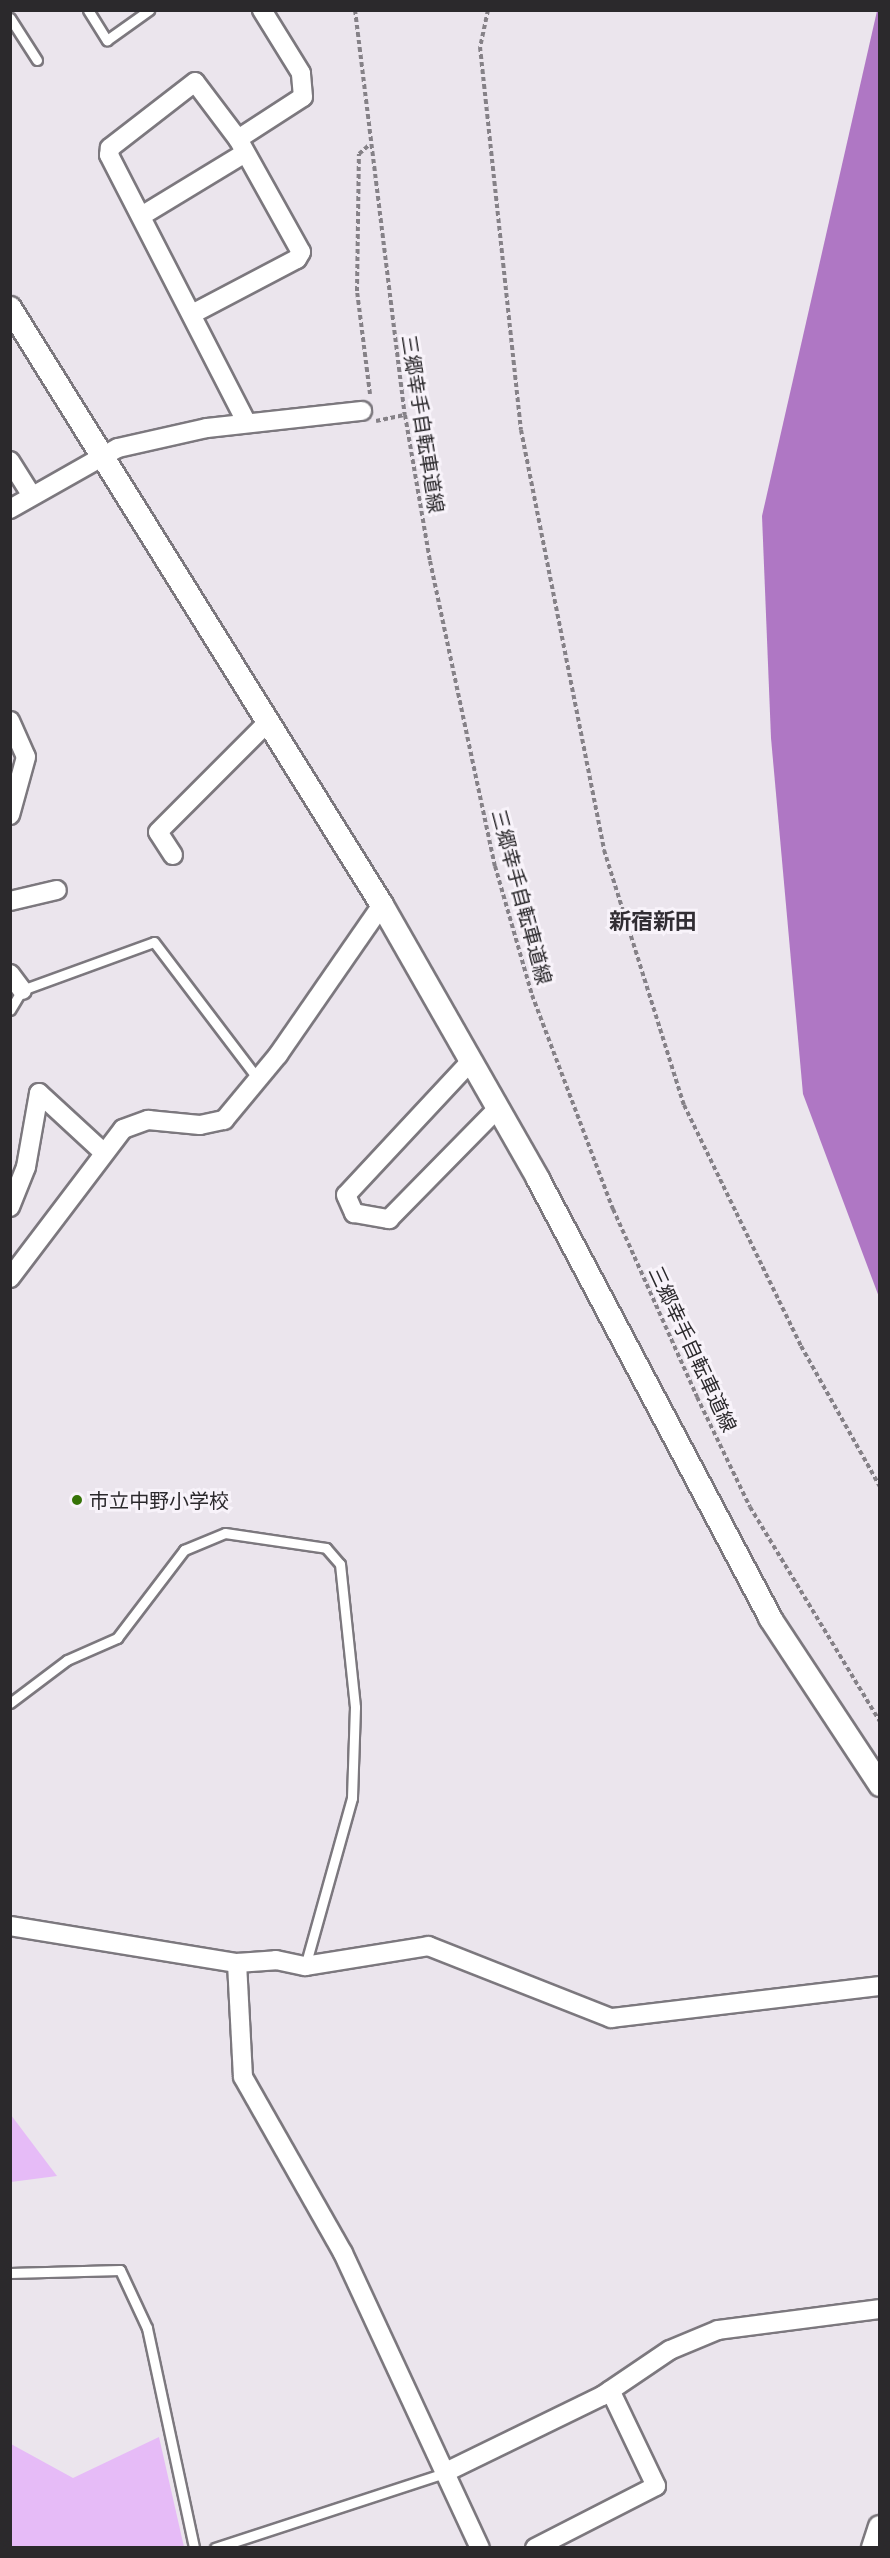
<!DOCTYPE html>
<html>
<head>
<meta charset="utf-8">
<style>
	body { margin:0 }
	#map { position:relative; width:890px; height:2558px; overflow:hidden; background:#ebe5ed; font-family:"PT Serif","Noto Sans JP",serif }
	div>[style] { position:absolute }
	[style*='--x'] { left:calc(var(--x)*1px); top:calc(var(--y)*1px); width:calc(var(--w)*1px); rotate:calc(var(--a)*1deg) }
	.green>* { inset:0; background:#e6bbf7 }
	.water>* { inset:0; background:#af77c4 }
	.path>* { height:4px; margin-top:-2px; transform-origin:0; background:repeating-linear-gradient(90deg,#858187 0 4.5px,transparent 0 7.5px) }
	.roads { filter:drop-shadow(2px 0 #7c787e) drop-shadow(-2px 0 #7c787e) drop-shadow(0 2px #7c787e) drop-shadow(0 -2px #7c787e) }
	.service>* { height:9px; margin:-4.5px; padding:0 4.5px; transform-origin:4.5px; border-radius:4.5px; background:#fff }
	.minor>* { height:18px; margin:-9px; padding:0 9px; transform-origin:9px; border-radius:9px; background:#fff }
	.tertiary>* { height:22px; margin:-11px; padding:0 11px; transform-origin:11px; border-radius:11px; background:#fff }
	.dots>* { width:16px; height:16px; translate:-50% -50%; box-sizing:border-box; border:3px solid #f8f3fa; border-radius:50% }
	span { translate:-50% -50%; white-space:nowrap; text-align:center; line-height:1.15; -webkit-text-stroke:6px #f8f3fa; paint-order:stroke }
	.street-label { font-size:20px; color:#2b292c }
	.poi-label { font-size:20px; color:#2b292c }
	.left { translate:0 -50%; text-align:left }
	.quarter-label { font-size:22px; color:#312d33; font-weight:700 }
	.frame { position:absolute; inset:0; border:12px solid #2b292c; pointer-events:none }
</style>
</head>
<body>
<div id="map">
	<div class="green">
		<i style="clip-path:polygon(10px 2115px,11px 2115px,57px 2176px,11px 2182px)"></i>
		<i style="clip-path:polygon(159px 2437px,184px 2547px,11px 2547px,11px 2444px,73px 2478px)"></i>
	</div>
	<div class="water">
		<i style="clip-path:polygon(877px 11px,880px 11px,879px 1297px,803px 1094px,771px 738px,762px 516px)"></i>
	</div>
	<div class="path">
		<i style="--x:355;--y:10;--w:408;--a:83"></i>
		<i style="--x:405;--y:415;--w:148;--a:80.3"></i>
		<i style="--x:430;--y:561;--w:312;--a:78"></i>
		<i style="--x:495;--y:866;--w:134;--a:74"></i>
		<i style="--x:532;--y:995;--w:229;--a:69.3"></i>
		<i style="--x:613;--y:1209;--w:206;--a:65.9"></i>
		<i style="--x:697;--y:1397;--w:122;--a:64.3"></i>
		<i style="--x:750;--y:1507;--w:251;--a:58.8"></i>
		<i style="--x:488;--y:10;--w:38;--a:102"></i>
		<i style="--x:480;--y:47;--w:385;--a:83.9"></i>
		<i style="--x:521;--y:430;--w:428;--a:78.8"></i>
		<i style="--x:604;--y:850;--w:267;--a:72.6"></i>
		<i style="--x:684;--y:1105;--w:268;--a:64.1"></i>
		<i style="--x:801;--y:1346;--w:162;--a:60.7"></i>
		<i style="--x:370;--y:394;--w:104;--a:-97.2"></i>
		<i style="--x:357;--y:291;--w:137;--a:-89.2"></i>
		<i style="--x:359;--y:154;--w:15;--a:-42"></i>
		<i style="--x:376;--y:421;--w:30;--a:-12"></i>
	</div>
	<div class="roads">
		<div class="service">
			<i style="--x:88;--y:10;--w:36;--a:58"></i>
			<i style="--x:107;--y:40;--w:52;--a:-35.5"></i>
			<i style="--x:10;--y:18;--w:50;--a:57.3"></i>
			<i style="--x:10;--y:1010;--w:23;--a:-59"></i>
			<i style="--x:22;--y:990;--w:140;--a:-20"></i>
			<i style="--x:154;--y:942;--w:172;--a:52.8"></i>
			<i style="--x:10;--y:1703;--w:71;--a:-37"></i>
			<i style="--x:67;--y:1660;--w:55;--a:-23.7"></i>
			<i style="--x:117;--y:1638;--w:111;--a:-52.7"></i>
			<i style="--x:184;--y:1550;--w:44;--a:-22.5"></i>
			<i style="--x:225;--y:1533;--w:102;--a:8.4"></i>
			<i style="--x:326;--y:1548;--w:21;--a:49"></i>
			<i style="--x:340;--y:1564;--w:144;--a:84"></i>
			<i style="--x:355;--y:1707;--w:91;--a:91.9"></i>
			<i style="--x:352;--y:1798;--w:174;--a:105.6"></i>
			<i style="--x:10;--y:2273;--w:110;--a:-1.6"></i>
			<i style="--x:120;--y:2270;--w:64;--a:65"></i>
			<i style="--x:147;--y:2328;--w:225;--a:77.9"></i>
			<i style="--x:215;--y:2548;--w:241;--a:-18.1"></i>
		</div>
		<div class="minor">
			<i style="--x:238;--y:139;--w:77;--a:-32.9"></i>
			<i style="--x:303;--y:97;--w:24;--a:-95"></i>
			<i style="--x:301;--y:73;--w:74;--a:-121.8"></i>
			<i style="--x:143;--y:215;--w:119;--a:-31.3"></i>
			<i style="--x:194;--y:313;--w:116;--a:-27.7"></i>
			<i style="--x:297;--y:259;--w:8;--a:-60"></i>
			<i style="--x:301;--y:252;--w:129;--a:-119.1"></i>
			<i style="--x:238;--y:139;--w:71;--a:-127"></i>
			<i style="--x:195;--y:82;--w:108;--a:142.2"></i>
			<i style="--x:110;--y:148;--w:7;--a:98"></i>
			<i style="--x:109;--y:155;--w:301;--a:62.8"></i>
			<i style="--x:10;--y:461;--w:41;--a:57.8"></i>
			<i style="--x:10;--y:509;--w:124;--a:-29.5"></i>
			<i style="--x:118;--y:448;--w:91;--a:-12.7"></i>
			<i style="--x:207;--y:428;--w:156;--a:-6.3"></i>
			<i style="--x:10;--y:721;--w:39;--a:66"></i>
			<i style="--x:26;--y:757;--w:60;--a:105.4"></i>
			<i style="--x:173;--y:855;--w:27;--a:-123"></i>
			<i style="--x:158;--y:832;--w:156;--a:-45"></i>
			<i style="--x:10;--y:901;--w:48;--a:-13.2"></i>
			<i style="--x:10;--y:974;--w:20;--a:53"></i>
			<i style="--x:471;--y:1061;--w:183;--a:133"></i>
			<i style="--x:346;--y:1195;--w:20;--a:66"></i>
			<i style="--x:354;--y:1213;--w:36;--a:10"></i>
			<i style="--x:389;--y:1219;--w:156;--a:-45.5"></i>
			<i style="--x:10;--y:1207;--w:43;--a:-68.2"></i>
			<i style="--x:26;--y:1167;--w:75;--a:-80"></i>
			<i style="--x:39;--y:1093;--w:88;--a:42.7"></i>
			<i style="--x:10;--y:1278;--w:187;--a:-52.8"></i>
			<i style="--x:123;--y:1129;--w:27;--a:-20"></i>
			<i style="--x:148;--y:1120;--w:52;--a:5.5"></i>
			<i style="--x:200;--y:1125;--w:25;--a:-12"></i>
			<i style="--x:224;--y:1120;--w:85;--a:-50.3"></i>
			<i style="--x:278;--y:1055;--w:183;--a:-55.3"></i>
			<i style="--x:10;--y:1926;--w:230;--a:9.3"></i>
			<i style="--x:237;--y:1963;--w:39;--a:-4"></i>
			<i style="--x:276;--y:1960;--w:30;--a:12"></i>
			<i style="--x:305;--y:1966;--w:125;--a:-9.2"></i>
			<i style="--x:428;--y:1946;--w:197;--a:21.5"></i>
			<i style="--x:611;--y:2018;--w:271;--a:-6.8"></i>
			<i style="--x:237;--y:1963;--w:114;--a:87"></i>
			<i style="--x:243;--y:2077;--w:202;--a:60.4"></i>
			<i style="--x:343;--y:2253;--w:325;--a:65.1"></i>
			<i style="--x:444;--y:2473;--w:176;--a:-26"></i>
			<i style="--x:602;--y:2396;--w:82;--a:-34.1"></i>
			<i style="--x:670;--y:2350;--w:52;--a:-22.6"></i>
			<i style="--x:718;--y:2330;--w:163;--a:-7.4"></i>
			<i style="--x:535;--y:2548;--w:136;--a:-27.1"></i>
			<i style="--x:656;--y:2486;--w:106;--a:-115.6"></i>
		</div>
		<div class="tertiary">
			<i style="--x:10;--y:308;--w:703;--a:58.07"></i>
			<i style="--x:382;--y:905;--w:315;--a:60.3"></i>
			<i style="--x:538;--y:1179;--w:497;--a:62.1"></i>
			<i style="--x:770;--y:1618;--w:200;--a:56.6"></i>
			<i style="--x:873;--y:2548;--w:22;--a:-72"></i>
		</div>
	</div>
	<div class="dots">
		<i style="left:77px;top:1500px;background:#367307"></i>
	</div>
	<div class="street-label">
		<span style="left:423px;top:424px;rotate:81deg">三郷幸手自転車道線</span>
		<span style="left:522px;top:897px;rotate:75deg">三郷幸手自転車道線</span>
		<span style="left:693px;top:1349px;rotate:65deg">三郷幸手自転車道線</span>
	</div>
	<div class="poi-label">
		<span class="left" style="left:89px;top:1500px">市立中野小学校</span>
	</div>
	<div class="quarter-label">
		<span style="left:653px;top:921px">新宿新田</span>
	</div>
	<div class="frame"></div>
</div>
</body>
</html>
